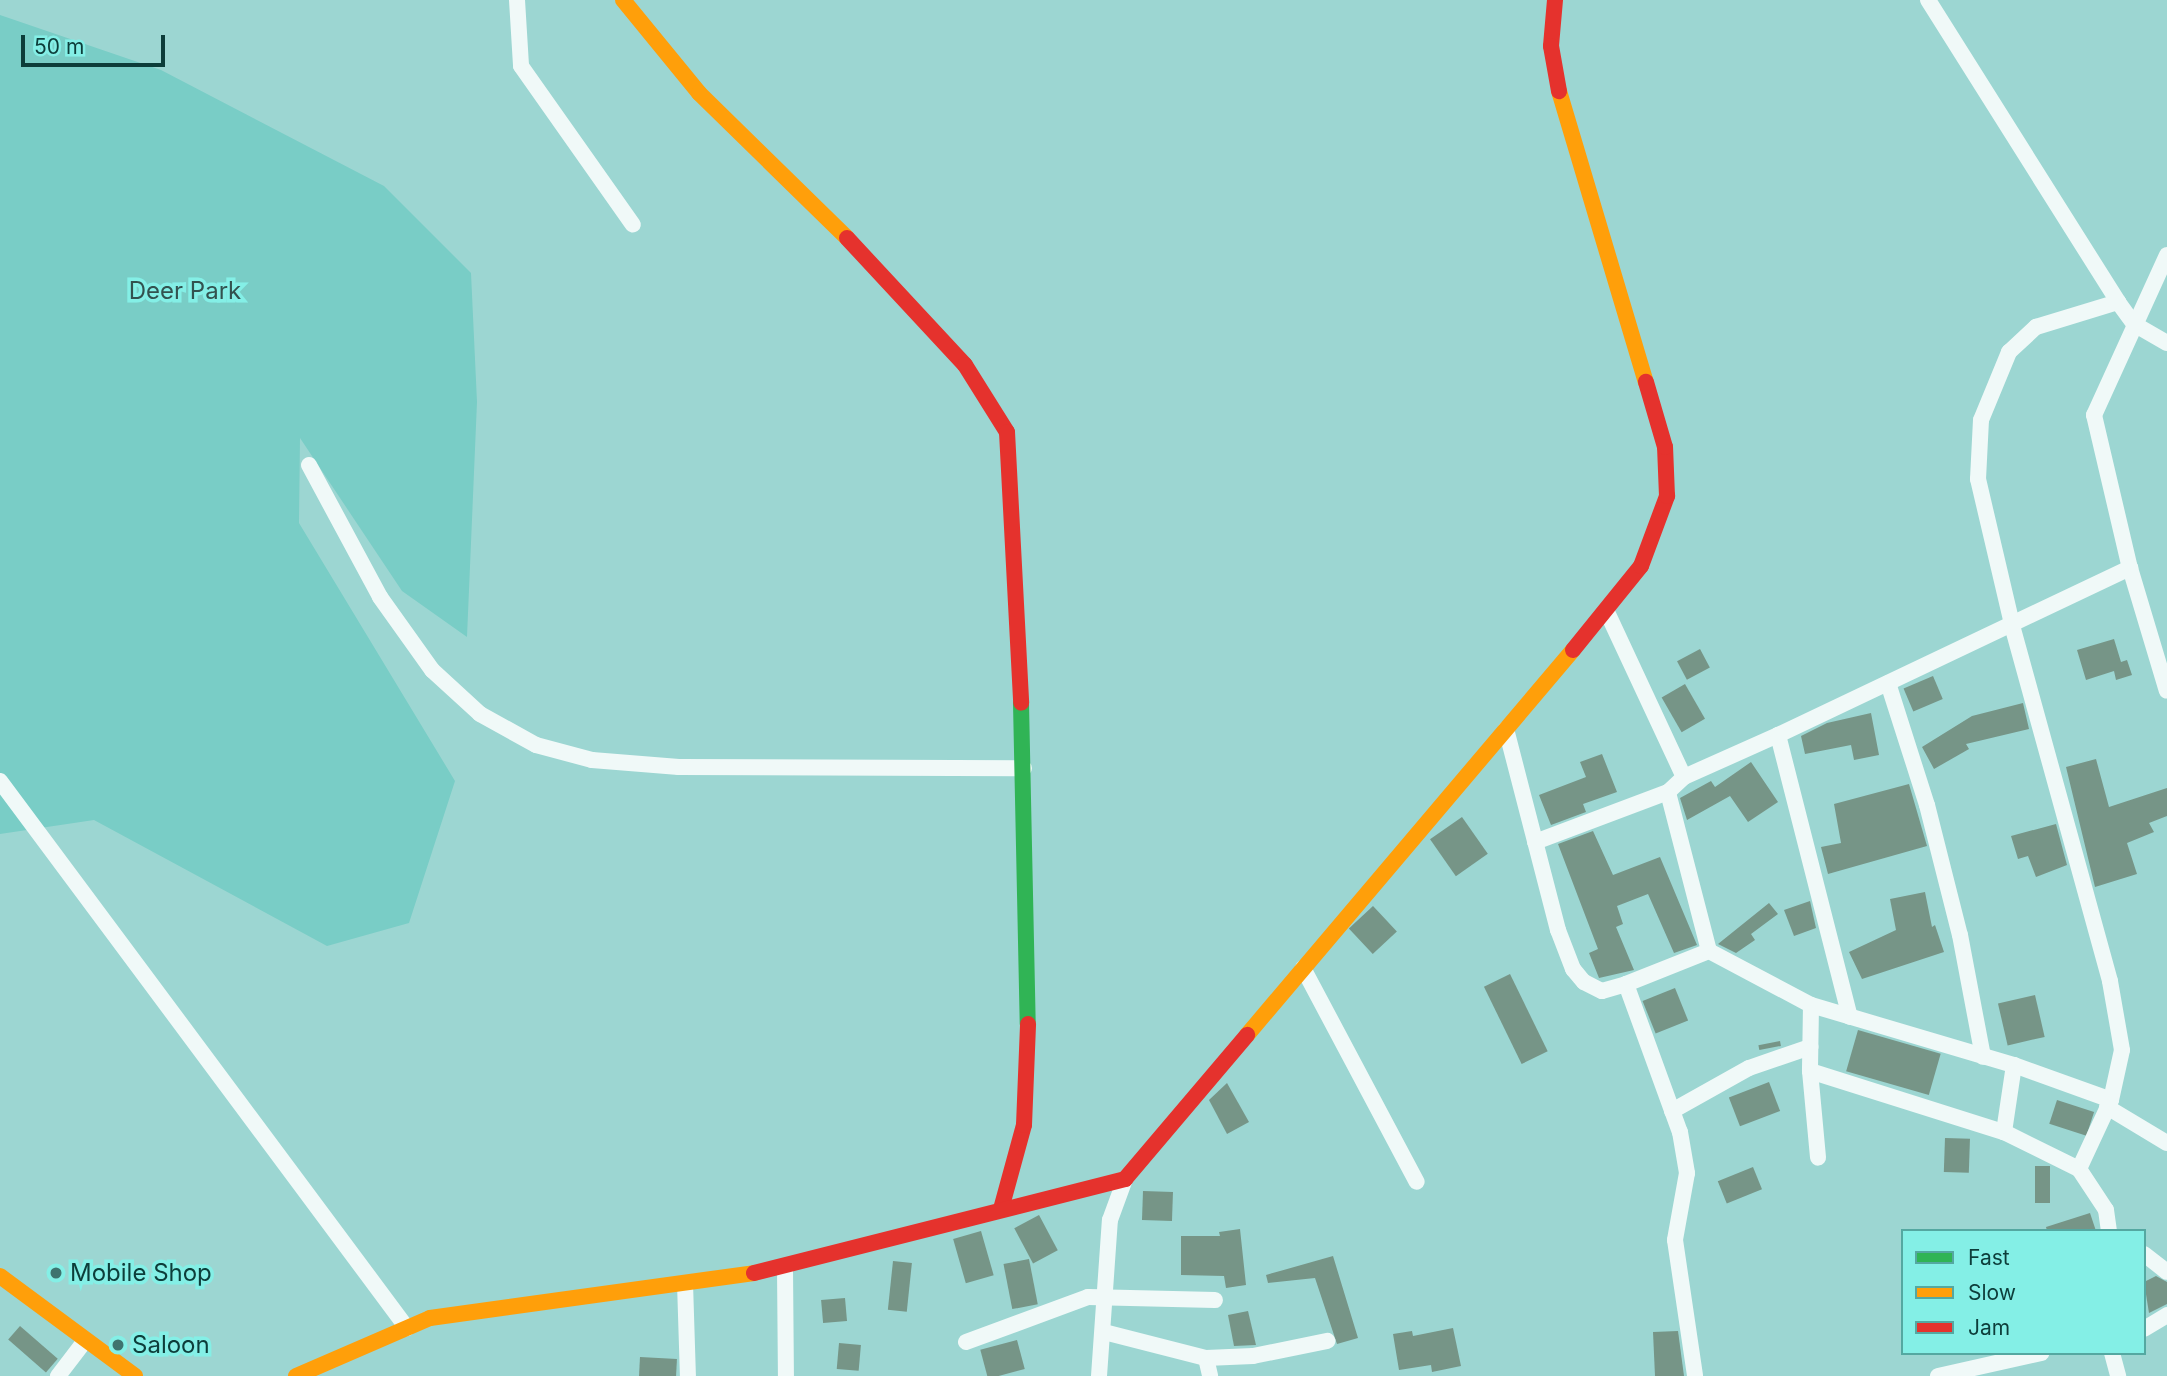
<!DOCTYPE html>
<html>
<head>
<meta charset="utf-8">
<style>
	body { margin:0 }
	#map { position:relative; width:2167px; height:1376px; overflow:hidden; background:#9cd6d2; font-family:Inter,sans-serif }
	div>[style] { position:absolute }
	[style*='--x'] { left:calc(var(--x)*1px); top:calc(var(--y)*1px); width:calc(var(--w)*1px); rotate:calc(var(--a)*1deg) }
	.green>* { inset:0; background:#79cdc6 }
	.building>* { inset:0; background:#769587; transform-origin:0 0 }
	.street>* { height:16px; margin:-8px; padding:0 8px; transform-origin:8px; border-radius:8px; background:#f0f9f8 }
	.fast>* { height:16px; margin:-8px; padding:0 8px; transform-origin:8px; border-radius:8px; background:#30b455 }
	.slow>* { height:16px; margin:-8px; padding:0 8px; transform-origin:8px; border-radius:8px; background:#ff9f0a }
	.jam>* { height:16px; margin:-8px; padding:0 8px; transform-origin:8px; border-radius:8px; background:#e5322d }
	.dots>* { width:19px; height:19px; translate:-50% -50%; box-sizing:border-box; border:4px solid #84efe6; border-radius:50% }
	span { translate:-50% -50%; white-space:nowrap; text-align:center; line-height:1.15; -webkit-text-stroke:7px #84efe6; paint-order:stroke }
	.park-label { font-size:24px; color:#33524f }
	.poi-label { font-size:24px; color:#0d3d3a }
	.left { translate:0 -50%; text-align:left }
	.legend { position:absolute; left:1901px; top:1229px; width:245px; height:126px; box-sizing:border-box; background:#84efe6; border:2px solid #54a8a1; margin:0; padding:9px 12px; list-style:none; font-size:21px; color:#0d3d3a }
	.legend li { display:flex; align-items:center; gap:14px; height:35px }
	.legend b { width:35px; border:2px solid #54a8a1 }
	.scale { position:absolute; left:21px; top:35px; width:144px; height:32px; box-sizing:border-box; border:4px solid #0d3d3a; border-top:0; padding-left:9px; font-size:21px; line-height:24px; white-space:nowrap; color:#0d3d3a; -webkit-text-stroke:5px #84efe6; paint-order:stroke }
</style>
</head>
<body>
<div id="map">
	<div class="green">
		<i style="clip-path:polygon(0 15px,161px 70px,384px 186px,471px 273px,477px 402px,467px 637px,402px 591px,300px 438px,299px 523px,455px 781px,409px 923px,327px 946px,94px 820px,0 834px)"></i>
	</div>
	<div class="building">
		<i style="clip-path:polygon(2114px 639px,2121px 662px,2127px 660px,2132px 675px,2116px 680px,2114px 671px,2086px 680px,2077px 650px)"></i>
		<i style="left:1700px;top:649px;width:21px;height:26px;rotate:62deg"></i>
		<i style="left:1933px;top:676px;width:25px;height:32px;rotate:67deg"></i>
		<i style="left:1685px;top:684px;width:40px;height:27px;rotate:60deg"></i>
		<i style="clip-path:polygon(2023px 703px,2029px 729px,1966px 744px,1969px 749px,1934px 769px,1922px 747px,1972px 716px)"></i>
		<i style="clip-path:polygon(1871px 713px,1879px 755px,1854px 760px,1851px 745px,1805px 754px,1801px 736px,1827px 723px)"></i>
		<i style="clip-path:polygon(1602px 754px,1617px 792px,1583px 804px,1586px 812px,1551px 825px,1539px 795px,1586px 777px,1580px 762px)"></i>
		<i style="clip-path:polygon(2096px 759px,2109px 807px,2167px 788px,2167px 816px,2149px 823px,2154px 832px,2127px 843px,2137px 874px,2095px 887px,2066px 767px)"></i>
		<i style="clip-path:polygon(1751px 762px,1778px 802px,1748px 822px,1730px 796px,1687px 820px,1680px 798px,1711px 781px,1715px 787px)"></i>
		<i style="clip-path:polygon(1909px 784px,1927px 846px,1828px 874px,1821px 847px,1841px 843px,1834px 804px)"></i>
		<i style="left:1462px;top:817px;width:45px;height:39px;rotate:55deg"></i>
		<i style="clip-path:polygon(2056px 824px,2067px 865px,2036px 877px,2028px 856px,2018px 859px,2011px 836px)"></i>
		<i style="clip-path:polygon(1593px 831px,1613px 875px,1660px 857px,1697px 945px,1674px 953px,1648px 894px,1617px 906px,1623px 924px,1616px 927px,1634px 970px,1599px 978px,1589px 953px,1598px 949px,1558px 844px)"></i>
		<i style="clip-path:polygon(1925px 892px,1932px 927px,1935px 925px,1944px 952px,1862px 979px,1849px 952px,1896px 930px,1890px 899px)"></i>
		<i style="clip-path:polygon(1810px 901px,1816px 928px,1794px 936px,1784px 910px)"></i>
		<i style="clip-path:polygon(1769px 903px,1778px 914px,1751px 934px,1755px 940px,1736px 953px,1718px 944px)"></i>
		<i style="left:1373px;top:906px;width:35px;height:33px;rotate:47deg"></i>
		<i style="left:1510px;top:974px;width:86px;height:29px;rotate:64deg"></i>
		<i style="left:1675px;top:988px;width:35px;height:35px;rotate:68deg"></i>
		<i style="left:2035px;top:995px;width:43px;height:38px;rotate:77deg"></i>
		<i style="left:1858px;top:1030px;width:86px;height:43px;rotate:16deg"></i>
		<i style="left:1780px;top:1041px;width:5px;height:22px;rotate:79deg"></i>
		<i style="left:1769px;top:1082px;width:31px;height:43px;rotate:69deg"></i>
		<i style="clip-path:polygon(1227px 1083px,1249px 1122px,1227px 1134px,1209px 1100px)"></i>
		<i style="left:2057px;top:1100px;width:39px;height:25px;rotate:18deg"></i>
		<i style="left:1945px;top:1138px;width:25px;height:34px;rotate:2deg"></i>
		<i style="left:2035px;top:1166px;width:15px;height:37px"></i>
		<i style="left:1753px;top:1167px;width:24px;height:38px;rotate:68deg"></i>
		<i style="left:1143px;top:1191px;width:30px;height:29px;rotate:2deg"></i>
		<i style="clip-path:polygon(2090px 1213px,2096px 1231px,2047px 1231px,2046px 1227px)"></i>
		<i style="left:1039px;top:1215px;width:40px;height:28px;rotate:62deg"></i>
		<i style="clip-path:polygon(1240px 1229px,1246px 1285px,1226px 1288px,1224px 1276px,1181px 1275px,1181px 1236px,1220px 1236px,1219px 1232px)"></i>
		<i style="left:981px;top:1231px;width:46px;height:29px;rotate:74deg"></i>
		<i style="clip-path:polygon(1333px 1256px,1358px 1338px,1337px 1344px,1315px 1278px,1268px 1283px,1266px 1275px)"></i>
		<i style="left:1029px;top:1259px;width:46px;height:26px;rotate:79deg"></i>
		<i style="left:893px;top:1261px;width:19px;height:49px;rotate:6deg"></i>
		<i style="clip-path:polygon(2156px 1276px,2167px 1282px,2167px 1304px,2149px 1313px,2144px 1282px)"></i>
		<i style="left:845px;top:1298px;width:23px;height:24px;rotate:85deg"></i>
		<i style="clip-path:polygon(1248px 1311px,1256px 1345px,1234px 1346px,1228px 1315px)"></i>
		<i style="left:20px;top:1326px;width:50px;height:18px;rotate:41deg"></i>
		<i style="clip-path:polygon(1453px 1328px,1461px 1366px,1432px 1372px,1431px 1365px,1399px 1370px,1393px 1334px,1412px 1331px,1413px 1336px)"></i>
		<i style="clip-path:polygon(1678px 1331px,1684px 1376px,1655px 1376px,1653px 1332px)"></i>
		<i style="left:1017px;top:1340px;width:30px;height:38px;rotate:75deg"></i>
		<i style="left:839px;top:1343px;width:22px;height:26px;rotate:5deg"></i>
		<i style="left:640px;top:1357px;width:37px;height:19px;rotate:3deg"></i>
	</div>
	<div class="street">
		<i style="--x:517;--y:0;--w:66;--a:86.5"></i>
		<i style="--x:521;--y:66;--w:194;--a:54.8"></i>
		<i style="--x:1928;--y:0;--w:357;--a:57.8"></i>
		<i style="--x:2118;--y:302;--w:27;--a:54"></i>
		<i style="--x:2134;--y:324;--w:38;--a:30"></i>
		<i style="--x:2167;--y:255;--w:176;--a:114.5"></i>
		<i style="--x:2094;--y:415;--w:157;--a:76.8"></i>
		<i style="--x:2130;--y:568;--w:128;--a:73.3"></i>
		<i style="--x:309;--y:465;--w:150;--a:61.7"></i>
		<i style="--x:380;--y:597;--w:90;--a:54.5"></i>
		<i style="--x:432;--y:670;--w:65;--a:42.5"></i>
		<i style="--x:480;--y:714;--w:64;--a:29"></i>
		<i style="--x:536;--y:745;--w:58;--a:15"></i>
		<i style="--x:592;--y:760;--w:87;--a:4.6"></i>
		<i style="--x:679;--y:767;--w:345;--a:0.2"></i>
		<i style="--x:1606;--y:610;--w:184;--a:65"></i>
		<i style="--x:1888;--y:683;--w:128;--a:72.3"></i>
		<i style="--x:1927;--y:805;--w:134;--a:75.8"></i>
		<i style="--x:1960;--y:935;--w:124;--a:79.3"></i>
		<i style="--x:1506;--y:729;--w:208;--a:75.5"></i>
		<i style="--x:1558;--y:930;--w:42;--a:69"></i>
		<i style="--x:1573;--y:969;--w:17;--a:50"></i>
		<i style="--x:1584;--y:982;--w:20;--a:27"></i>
		<i style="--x:1602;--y:991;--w:25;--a:-16"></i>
		<i style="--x:1626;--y:984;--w:158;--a:70"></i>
		<i style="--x:1680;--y:1132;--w:42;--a:80.3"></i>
		<i style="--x:1687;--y:1173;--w:68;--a:100.2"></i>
		<i style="--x:1675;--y:1240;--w:137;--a:81.6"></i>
		<i style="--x:1778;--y:735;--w:390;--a:-25.4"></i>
		<i style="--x:0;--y:781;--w:682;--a:53.35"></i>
		<i style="--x:1535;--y:842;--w:142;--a:-20.6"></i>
		<i style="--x:1668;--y:792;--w:22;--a:-43"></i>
		<i style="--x:1684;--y:777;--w:103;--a:-24.1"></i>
		<i style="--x:1778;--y:735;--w:291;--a:75.7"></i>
		<i style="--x:1709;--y:951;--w:115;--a:27.9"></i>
		<i style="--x:1811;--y:1005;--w:212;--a:16.5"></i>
		<i style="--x:2014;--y:1065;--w:68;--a:98.5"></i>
		<i style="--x:2004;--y:1132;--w:84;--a:26.3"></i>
		<i style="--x:2079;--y:1169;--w:49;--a:56.6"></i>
		<i style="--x:2106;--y:1210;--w:21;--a:82"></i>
		<i style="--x:1303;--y:968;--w:242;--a:62"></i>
		<i style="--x:1626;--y:984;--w:89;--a:-21.7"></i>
		<i style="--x:1709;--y:951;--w:164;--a:-104.5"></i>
		<i style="--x:1811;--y:1005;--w:66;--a:90.9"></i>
		<i style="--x:1810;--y:1071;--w:87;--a:84.7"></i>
		<i style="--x:2014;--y:1065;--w:103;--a:19.8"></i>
		<i style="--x:1810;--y:1071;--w:203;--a:17.5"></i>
		<i style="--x:2107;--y:1107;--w:70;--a:31"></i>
		<i style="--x:1672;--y:1111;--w:88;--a:-29.2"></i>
		<i style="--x:1749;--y:1068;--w:65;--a:-19"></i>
		<i style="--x:2079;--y:1169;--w:76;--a:-65.1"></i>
		<i style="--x:2111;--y:1100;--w:51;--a:-77.6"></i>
		<i style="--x:2122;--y:1050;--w:70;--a:-99.9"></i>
		<i style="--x:2110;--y:981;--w:370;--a:-105.4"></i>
		<i style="--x:2012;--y:624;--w:149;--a:-103.2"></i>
		<i style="--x:1978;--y:479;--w:59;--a:-87.1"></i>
		<i style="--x:1981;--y:420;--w:74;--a:-67.6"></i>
		<i style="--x:2009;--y:352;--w:37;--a:-43"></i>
		<i style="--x:2036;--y:327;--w:86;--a:-17"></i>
		<i style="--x:2144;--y:1254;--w:29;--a:38"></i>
		<i style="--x:785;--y:1269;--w:107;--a:89.5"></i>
		<i style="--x:685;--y:1283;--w:93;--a:88.2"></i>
		<i style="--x:2144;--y:1329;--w:27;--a:-31"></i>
		<i style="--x:1104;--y:1332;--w:105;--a:14.3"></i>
		<i style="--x:1206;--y:1358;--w:18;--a:77"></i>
		<i style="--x:966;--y:1342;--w:130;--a:-20.2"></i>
		<i style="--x:1088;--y:1297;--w:127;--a:1.4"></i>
		<i style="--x:2112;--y:1353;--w:24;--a:75"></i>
		<i style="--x:1206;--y:1358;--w:47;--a:-2.4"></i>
		<i style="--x:1253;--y:1356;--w:76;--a:-11.5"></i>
		<i style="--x:58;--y:1376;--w:43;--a:-52.6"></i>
		<i style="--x:1099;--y:1376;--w:156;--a:-86"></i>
		<i style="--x:1110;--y:1220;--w:44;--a:-69.9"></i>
		<i style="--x:1938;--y:1376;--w:106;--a:-12.6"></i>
	</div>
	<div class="fast">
		<i style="--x:1021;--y:703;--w:321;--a:88.8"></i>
	</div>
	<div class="slow">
		<i style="--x:623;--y:0;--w:120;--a:50.7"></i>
		<i style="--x:699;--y:93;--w:207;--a:44.4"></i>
		<i style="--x:1559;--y:91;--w:304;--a:73.4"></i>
		<i style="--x:1247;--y:1035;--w:504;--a:-49.74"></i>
		<i style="--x:0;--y:1276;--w:168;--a:36.5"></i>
		<i style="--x:296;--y:1376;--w:146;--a:-23.4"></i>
		<i style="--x:430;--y:1318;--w:327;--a:-7.9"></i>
	</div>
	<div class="jam">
		<i style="--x:1555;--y:0;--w:46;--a:95"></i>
		<i style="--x:1551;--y:46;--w:46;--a:79.9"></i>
		<i style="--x:847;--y:238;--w:173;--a:47.1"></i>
		<i style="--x:965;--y:365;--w:79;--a:57.9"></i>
		<i style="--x:1007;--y:432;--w:271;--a:87"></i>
		<i style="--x:1573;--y:650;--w:108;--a:-51"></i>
		<i style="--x:1641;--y:566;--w:75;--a:-69.6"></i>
		<i style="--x:1667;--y:496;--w:49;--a:-92.3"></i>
		<i style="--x:1665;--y:447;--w:68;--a:-106.3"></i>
		<i style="--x:1001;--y:1209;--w:87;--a:-74.7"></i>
		<i style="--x:1024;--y:1125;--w:101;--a:-87.7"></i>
		<i style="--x:754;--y:1273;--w:383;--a:-14.2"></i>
		<i style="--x:1125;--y:1179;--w:189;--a:-49.7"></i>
	</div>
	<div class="dots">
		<i style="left:56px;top:1273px;background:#3f736f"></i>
		<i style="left:118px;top:1345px;background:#3f736f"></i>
	</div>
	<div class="park-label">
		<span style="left:185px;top:291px">Deer Park</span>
	</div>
	<div class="poi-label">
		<span class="left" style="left:70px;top:1273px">Mobile Shop</span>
		<span class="left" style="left:132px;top:1345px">Saloon</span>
	</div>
	<ul class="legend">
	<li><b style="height:9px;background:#30b455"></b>Fast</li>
	<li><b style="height:9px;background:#ff9f0a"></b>Slow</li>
	<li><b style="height:9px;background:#e5322d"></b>Jam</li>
	</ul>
	<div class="scale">50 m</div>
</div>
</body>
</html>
